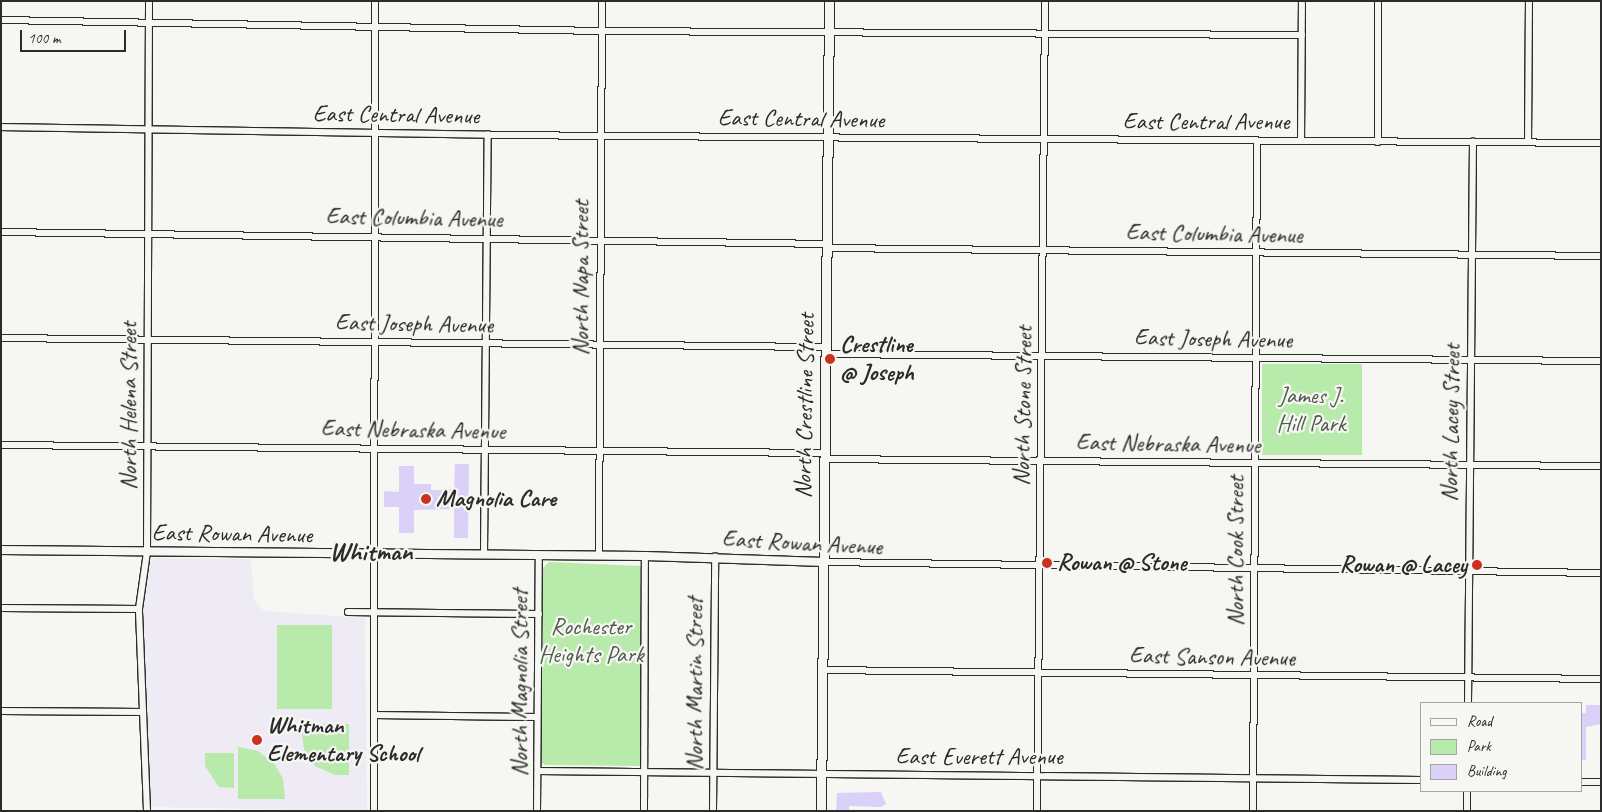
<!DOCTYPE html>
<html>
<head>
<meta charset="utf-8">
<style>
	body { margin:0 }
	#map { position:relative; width:1602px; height:812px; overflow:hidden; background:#f6f6f2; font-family:Caveat,sans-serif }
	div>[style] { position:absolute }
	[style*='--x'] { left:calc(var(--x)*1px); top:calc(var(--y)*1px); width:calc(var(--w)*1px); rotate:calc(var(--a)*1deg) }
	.built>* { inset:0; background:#eeebf4 }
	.green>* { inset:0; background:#b8ebab; transform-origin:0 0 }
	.building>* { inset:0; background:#dbd0f8 }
	.roads { filter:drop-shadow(1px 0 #2b2b2b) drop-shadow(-1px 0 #2b2b2b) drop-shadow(0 1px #2b2b2b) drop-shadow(0 -1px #2b2b2b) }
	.minor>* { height:5.5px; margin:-2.75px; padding:0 2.75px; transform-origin:2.75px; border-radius:2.75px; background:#f6f6f2 }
	.tertiary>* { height:8px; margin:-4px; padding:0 4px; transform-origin:4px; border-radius:4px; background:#f6f6f2 }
	.secondary>* { height:9px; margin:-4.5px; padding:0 4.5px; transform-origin:4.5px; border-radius:4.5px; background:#f6f6f2 }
	.dots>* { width:14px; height:14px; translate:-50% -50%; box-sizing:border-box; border:2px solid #f6f6f2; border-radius:50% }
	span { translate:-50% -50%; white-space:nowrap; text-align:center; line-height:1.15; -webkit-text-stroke:4.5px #f6f6f2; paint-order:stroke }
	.street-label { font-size:24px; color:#2b2b2b }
	.poi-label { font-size:24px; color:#2b2b2b; font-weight:700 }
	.left { translate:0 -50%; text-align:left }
	.right { translate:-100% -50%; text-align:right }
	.park-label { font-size:24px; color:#4e5b4b }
	.quarter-label { font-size:26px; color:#2b2b2b; font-weight:700 }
	.frame { position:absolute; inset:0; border:2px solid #2b2b2b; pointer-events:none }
	.legend { position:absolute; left:1420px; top:702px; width:162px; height:90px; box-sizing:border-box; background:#f6f6f2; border:1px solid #a5a5a2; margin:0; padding:6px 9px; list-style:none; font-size:15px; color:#2b2b2b }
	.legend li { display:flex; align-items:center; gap:10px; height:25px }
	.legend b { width:25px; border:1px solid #a5a5a2 }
	.scale { position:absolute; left:20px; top:30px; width:106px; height:22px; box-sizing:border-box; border:2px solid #2b2b2b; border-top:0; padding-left:6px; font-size:15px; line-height:18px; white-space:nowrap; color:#2b2b2b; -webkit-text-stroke:4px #f6f6f2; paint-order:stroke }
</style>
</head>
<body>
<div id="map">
	<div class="built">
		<i style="clip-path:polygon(154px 558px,251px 559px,254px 600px,264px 611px,365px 618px,367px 811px,150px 807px,142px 601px,149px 563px)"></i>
	</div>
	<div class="green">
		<i style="left:1262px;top:364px;width:100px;height:91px"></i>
		<i style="clip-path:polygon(549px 562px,641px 566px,641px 766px,545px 765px,541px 762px,543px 568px)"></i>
		<i style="left:277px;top:625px;width:55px;height:84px"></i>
		<i style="clip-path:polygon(301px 724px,349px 724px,349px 775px,335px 775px,315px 766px,304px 749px)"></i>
		<i style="clip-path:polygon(238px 747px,258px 751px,274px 763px,283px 779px,285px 799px,238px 799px)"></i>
		<i style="clip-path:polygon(205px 753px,234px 753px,234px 788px,219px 787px,205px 766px)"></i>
	</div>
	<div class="building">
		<i style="clip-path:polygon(455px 464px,469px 464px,468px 538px,454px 538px,454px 509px,414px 510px,414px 533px,399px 533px,399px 507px,384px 507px,384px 491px,399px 492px,399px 466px,414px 466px,414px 484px,431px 484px,431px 490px,442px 490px,454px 489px)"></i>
		<i style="clip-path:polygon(1586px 705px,1601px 705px,1601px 724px,1586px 727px,1586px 760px,1581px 760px,1581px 713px,1586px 713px)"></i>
		<i style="clip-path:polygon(881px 792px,886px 804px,881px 807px,849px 806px,849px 811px,836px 811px,837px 793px)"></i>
	</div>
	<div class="roads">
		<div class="minor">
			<i style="--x:1378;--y:1;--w:141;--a:90"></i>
			<i style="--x:1;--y:20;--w:600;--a:1.05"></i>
			<i style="--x:601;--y:31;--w:701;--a:0.33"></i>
			<i style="--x:1;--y:127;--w:487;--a:0.9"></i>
			<i style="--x:488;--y:135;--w:1113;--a:0.41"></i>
			<i style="--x:1301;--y:141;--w:140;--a:-89.6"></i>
			<i style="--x:1528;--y:142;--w:141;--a:-89.6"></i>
			<i style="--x:1;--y:232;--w:825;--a:0.83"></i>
			<i style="--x:826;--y:248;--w:775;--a:0.59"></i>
			<i style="--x:1;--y:338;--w:825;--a:0.63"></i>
			<i style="--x:826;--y:354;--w:775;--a:0.52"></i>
			<i style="--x:1;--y:445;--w:823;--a:0.56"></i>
			<i style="--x:824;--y:459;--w:777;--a:0.52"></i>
			<i style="--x:484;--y:554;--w:419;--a:-89.5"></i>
			<i style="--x:599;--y:555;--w:554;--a:-89.69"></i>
			<i style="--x:824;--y:562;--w:777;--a:0.81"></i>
			<i style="--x:1;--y:608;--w:138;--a:0.4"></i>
			<i style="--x:348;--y:612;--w:191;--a:0.6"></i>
			<i style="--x:822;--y:670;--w:779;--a:0.66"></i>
			<i style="--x:1468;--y:703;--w:561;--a:-89.49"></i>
			<i style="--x:1;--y:711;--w:142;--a:0.4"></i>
			<i style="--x:374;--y:715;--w:163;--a:0.7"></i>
			<i style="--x:538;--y:771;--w:883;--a:0.58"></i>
			<i style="--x:1581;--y:782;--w:20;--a:0"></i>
			<i style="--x:147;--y:811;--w:202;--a:-92.3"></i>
			<i style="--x:139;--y:609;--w:58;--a:-82"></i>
			<i style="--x:147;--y:552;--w:551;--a:-89.79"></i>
			<i style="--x:374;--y:811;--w:810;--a:-89.93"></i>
			<i style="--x:537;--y:811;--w:256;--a:-89.6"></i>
			<i style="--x:644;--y:811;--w:255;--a:-89.8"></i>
			<i style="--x:713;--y:811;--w:254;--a:-89.5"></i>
			<i style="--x:1037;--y:811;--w:810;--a:-89.43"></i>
			<i style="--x:1253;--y:811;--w:670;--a:-89.66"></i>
			<i style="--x:1467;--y:811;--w:20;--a:-90"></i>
		</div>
		<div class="tertiary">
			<i style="--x:1;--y:550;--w:644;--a:0.53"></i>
			<i style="--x:645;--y:556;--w:179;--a:1.9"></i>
		</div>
		<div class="secondary">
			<i style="--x:821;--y:811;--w:810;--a:-89.43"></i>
		</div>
	</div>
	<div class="dots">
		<i style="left:830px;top:359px;background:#c8321e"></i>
		<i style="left:426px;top:499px;background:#c8321e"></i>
		<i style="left:1047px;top:563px;background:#c8321e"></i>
		<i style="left:1477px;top:565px;background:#c8321e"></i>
		<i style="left:257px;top:740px;background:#c8321e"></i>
	</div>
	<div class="street-label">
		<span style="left:396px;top:115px;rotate:1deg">East Central Avenue</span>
		<span style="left:801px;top:119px;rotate:1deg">East Central Avenue</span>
		<span style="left:1206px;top:122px">East Central Avenue</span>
		<span style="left:414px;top:218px;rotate:1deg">East Columbia Avenue</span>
		<span style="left:1214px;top:234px;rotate:1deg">East Columbia Avenue</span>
		<span style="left:581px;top:278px;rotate:-90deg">North Napa Street</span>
		<span style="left:414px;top:324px;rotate:1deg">East Joseph Avenue</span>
		<span style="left:1213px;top:339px;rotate:1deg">East Joseph Avenue</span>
		<span style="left:129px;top:406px;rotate:-90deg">North Helena Street</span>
		<span style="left:805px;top:406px;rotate:-89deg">North Crestline Street</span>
		<span style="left:1023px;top:406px;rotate:-89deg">North Stone Street</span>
		<span style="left:1451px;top:423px;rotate:-89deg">North Lacey Street</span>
		<span style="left:413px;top:430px;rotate:1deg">East Nebraska Avenue</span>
		<span style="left:1168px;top:444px;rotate:1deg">East Nebraska Avenue</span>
		<span style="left:232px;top:534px;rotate:1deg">East Rowan Avenue</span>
		<span style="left:802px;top:543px;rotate:3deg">East Rowan Avenue</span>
		<span style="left:1236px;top:551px;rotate:-90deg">North Cook Street</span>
		<span style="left:1212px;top:657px;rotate:1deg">East Sanson Avenue</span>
		<span style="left:520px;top:683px;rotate:-90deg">North Magnolia Street</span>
		<span style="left:695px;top:684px;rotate:-90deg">North Martin Street</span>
		<span style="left:979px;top:757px">East Everett Avenue</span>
	</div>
	<div class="poi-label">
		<span class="left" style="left:840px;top:359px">Crestline<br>@ Joseph</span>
		<span class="left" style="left:436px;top:499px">Magnolia Care</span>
		<span class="left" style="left:1057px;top:563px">Rowan @ Stone</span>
		<span class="right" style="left:1467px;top:565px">Rowan @ Lacey</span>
		<span class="left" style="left:267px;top:740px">Whitman<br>Elementary School</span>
	</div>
	<div class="park-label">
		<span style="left:1311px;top:410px">James J.<br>Hill Park</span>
		<span style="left:591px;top:641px">Rochester<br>Heights Park</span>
	</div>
	<div class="quarter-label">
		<span style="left:371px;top:552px">Whitman</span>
	</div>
	<div class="frame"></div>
	<ul class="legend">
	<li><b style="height:6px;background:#f6f6f2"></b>Road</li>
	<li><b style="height:14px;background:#b8ebab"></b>Park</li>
	<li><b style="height:14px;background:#dbd0f8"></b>Building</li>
	</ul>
	<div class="scale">100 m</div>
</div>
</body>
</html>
